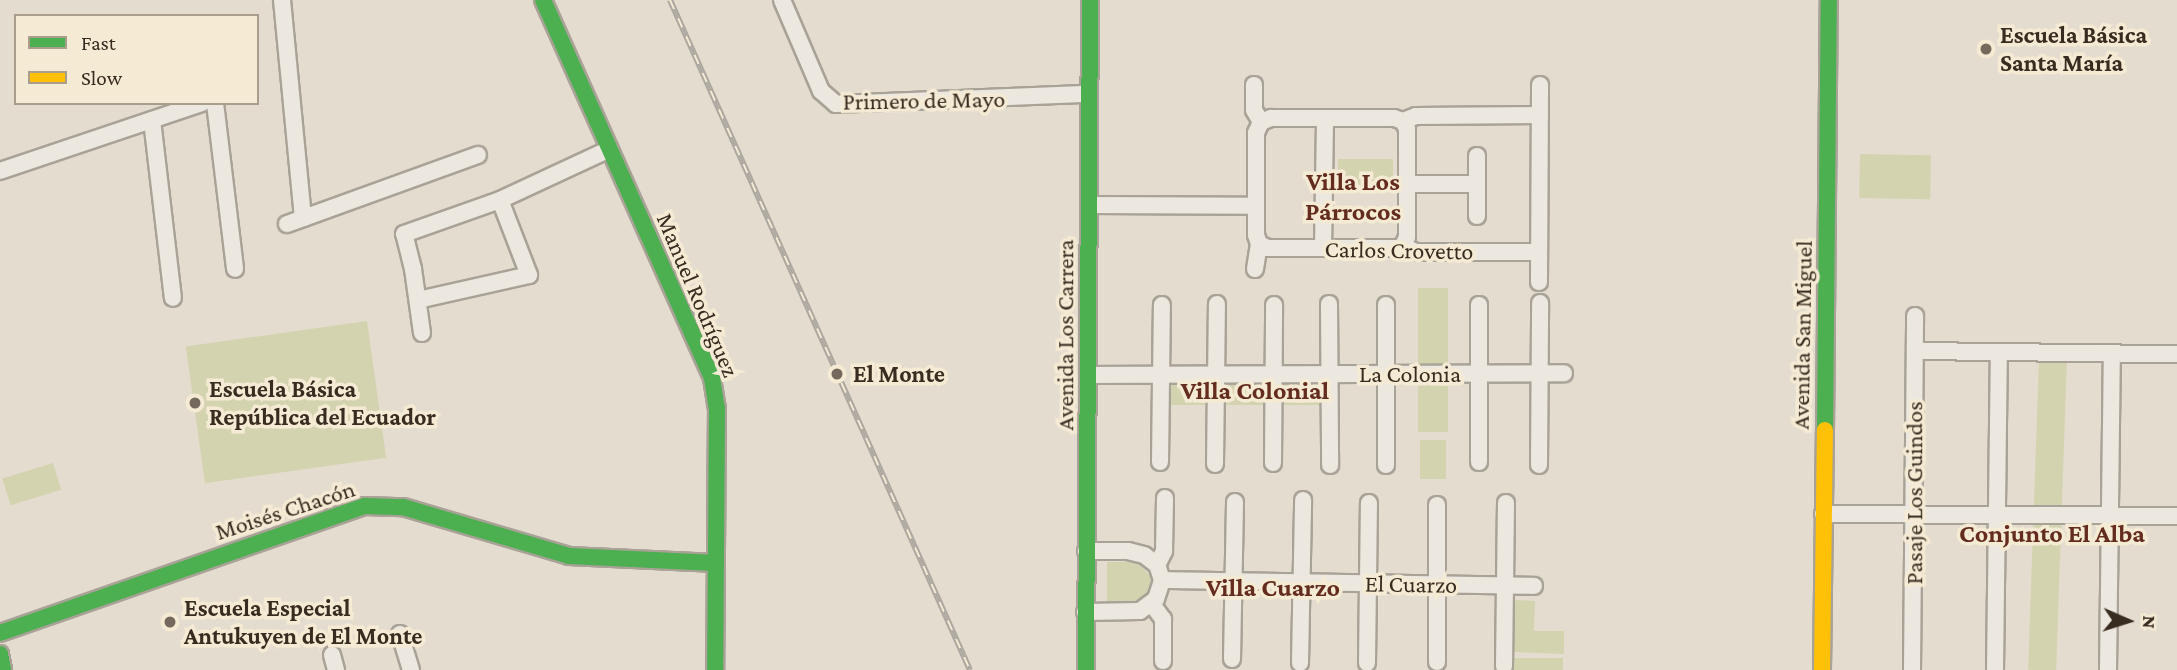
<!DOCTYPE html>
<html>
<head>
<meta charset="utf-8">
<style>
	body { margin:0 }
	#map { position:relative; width:2177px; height:670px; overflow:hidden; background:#e4dcce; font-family:"Crimson Pro",serif }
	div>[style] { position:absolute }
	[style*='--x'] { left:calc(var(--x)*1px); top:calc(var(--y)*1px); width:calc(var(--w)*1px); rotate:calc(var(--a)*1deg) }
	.green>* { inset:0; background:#d4d3b0; transform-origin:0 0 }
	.roads { filter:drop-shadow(2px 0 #a9a297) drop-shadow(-2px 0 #a9a297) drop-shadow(0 2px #a9a297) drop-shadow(0 -2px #a9a297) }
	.street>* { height:16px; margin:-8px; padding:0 8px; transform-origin:8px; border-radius:8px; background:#ece8df }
	.fast>* { height:16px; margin:-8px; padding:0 8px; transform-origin:8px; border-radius:8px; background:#4caf50 }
	.slow>* { height:16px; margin:-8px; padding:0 8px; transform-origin:8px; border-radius:8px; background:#ffc107 }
	.rail>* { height:6px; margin-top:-3px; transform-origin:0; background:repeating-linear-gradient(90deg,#f5ebd4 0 10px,#aca79f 0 20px); box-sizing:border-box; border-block:2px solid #aca79f }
	.dots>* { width:19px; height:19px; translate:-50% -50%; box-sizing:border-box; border:4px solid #f5ebd4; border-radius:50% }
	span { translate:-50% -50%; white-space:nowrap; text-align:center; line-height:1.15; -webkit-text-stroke:7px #f5ebd4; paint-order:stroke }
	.poi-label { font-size:24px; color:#382b1f; font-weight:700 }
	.left { translate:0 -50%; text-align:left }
	.street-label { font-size:24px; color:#382b1f }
	.neighbourhood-label { font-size:26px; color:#642c1f; font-weight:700 }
	.legend { position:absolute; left:14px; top:14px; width:245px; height:91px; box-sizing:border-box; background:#f5ebd4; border:2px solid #a99e8c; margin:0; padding:9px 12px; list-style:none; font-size:21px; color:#382b1f }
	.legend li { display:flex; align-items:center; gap:14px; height:35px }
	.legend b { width:35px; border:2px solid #a99e8c }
	.north { position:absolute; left:2093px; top:586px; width:70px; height:70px; -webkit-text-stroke:5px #f5ebd4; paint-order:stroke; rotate:93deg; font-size:19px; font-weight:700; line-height:28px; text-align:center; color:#382b1f }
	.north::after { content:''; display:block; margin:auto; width:24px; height:32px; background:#382b1f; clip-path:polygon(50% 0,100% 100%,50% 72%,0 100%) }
</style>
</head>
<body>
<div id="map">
	<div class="green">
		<i style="left:1860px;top:154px;width:71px;height:44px;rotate:1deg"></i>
		<i style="left:1338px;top:159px;width:55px;height:30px"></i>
		<i style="left:1418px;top:288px;width:30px;height:144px"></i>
		<i style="left:367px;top:321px;width:138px;height:183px;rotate:82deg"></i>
		<i style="left:2039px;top:358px;width:28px;height:312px;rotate:2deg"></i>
		<i style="clip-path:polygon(1173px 384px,1324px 384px,1324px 405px,1168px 405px,1168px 388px)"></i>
		<i style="left:1420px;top:440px;width:26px;height:39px"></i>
		<i style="left:53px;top:463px;width:28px;height:53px;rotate:73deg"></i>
		<i style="clip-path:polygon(1107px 562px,1137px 562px,1152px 578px,1151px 589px,1137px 601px,1107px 601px)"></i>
		<i style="clip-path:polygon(1513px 600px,1535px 601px,1534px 631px,1564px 631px,1564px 654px,1512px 652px)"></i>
		<i style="left:1513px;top:658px;width:50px;height:12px"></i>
	</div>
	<div class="roads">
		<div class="street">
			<i style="--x:282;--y:0;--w:219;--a:84.5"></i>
			<i style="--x:782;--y:0;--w:99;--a:66.8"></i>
			<i style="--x:821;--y:91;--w:20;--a:41"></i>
			<i style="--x:836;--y:104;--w:253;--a:-2.3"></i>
			<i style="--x:1254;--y:85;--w:25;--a:90"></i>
			<i style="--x:1254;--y:110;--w:14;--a:60"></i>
			<i style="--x:215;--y:103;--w:167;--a:83.1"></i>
			<i style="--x:152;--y:120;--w:179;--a:83.3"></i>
			<i style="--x:1261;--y:122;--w:11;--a:-22"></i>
			<i style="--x:1271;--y:118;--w:123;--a:0"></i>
			<i style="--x:1394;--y:118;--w:9;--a:18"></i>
			<i style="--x:1403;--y:121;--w:14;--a:-21"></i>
			<i style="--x:1416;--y:116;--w:124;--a:-0.5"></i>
			<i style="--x:1477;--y:156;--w:60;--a:90"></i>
			<i style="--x:0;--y:171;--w:213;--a:-18.6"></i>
			<i style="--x:1407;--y:184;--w:70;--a:0"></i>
			<i style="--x:1089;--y:205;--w:167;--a:0.3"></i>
			<i style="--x:287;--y:224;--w:203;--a:-19.9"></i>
			<i style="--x:1259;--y:244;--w:10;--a:24"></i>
			<i style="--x:1268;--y:248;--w:129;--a:0"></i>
			<i style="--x:1397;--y:248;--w:6;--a:-18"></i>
			<i style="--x:1403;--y:246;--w:14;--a:25"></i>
			<i style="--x:1416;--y:252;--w:123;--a:0"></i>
			<i style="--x:1403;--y:246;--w:10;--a:-66"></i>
			<i style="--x:1407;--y:237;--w:108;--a:-90"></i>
			<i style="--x:1407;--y:129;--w:9;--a:-117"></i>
			<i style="--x:1323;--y:248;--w:130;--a:-89.1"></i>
			<i style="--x:1255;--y:269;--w:25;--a:-81"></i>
			<i style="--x:1259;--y:244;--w:9;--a:-108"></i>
			<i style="--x:1256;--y:235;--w:102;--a:-90"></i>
			<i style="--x:1256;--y:133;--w:12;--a:-66"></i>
			<i style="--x:1539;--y:282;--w:197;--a:-89.7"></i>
			<i style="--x:418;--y:300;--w:114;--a:-12.7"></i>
			<i style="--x:529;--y:275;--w:80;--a:-111.1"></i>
			<i style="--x:1329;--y:304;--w:161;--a:89.6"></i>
			<i style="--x:422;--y:333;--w:65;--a:-98"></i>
			<i style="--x:413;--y:269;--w:36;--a:-104"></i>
			<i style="--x:404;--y:234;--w:102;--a:-19.5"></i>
			<i style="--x:500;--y:200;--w:121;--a:-24.9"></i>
			<i style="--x:1915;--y:351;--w:262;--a:0.7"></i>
			<i style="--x:1088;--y:375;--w:476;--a:-0.2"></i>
			<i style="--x:1160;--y:462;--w:157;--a:-89.3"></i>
			<i style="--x:1479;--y:462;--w:157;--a:-90"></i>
			<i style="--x:1273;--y:463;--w:158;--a:-89.6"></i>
			<i style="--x:1215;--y:464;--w:160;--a:-89.3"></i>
			<i style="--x:1386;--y:465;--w:160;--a:-90"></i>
			<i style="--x:1539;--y:465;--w:162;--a:-89.6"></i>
			<i style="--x:1437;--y:505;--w:157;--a:90"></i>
			<i style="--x:1823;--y:514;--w:354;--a:0.3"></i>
			<i style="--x:1157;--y:565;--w:16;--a:-63"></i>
			<i style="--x:1164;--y:551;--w:53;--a:-88.9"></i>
			<i style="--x:1162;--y:580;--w:372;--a:0.9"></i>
			<i style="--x:1152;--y:604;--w:19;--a:54"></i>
			<i style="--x:1163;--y:619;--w:42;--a:90"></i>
			<i style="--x:1085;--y:612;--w:55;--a:-1"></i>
			<i style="--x:1140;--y:611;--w:20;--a:-37"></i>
			<i style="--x:1156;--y:599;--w:20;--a:-72"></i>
			<i style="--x:1162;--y:580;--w:16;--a:-108"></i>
			<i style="--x:1157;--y:565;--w:16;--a:-142"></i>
			<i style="--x:1144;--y:555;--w:16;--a:-166"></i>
			<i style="--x:1128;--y:551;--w:42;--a:180"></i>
			<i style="--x:400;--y:634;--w:38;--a:73"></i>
			<i style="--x:332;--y:655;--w:16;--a:75"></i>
			<i style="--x:1232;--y:659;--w:157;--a:-88.9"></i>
			<i style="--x:1300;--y:663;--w:163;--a:-88.9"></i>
			<i style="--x:1367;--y:663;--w:160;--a:-89.3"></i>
			<i style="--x:1504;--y:666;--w:163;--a:-89.3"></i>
			<i style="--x:1912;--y:670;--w:354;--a:-89.5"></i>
			<i style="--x:1995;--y:670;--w:318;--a:-89.3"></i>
			<i style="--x:2108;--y:670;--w:316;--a:-89.3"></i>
		</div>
		<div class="fast">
			<i style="--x:543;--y:0;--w:414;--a:65.9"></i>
			<i style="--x:712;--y:378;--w:30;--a:81"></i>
			<i style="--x:717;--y:408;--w:262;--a:90.4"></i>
			<i style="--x:1825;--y:430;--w:430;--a:-89.5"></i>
			<i style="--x:0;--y:633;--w:386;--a:-19.2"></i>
			<i style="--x:365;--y:506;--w:38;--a:2"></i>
			<i style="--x:403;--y:507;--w:173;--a:16.4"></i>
			<i style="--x:569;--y:556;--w:147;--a:2.7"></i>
			<i style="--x:0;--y:654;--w:16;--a:79"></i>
			<i style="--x:1086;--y:670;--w:670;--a:-89.66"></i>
		</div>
		<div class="slow">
			<i style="--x:1822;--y:670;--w:240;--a:-89.3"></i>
		</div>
	</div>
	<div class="rail">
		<i style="--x:670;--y:0;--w:734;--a:65.88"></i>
	</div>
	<div class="dots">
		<i style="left:1986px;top:49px;background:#74695c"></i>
		<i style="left:837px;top:374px;background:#74695c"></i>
		<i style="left:195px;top:403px;background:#74695c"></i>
		<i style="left:170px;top:622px;background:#74695c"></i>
	</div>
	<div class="poi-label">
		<span class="left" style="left:2000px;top:49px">Escuela Básica<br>Santa María</span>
		<span class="left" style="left:853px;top:374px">El Monte</span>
		<span class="left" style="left:209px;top:403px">Escuela Básica<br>República del Ecuador</span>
		<span class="left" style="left:184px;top:622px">Escuela Especial<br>Antukuyen de El Monte</span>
	</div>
	<div class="street-label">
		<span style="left:924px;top:100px;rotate:-1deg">Primero de Mayo</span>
		<span style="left:1399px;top:250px;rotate:1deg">Carlos Crovetto</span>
		<span style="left:698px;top:295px;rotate:67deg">Manuel Rodríguez</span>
		<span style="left:1065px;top:335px;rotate:-90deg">Avenida Los Carrera</span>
		<span style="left:1802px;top:335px;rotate:-89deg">Avenida San Miguel</span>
		<span style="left:1410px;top:374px">La Colonia</span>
		<span style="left:1914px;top:493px;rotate:-90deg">Pasaje Los Guindos</span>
		<span style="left:285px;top:510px;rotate:-18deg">Moisés Chacón</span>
		<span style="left:1411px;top:584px;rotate:1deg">El Cuarzo</span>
	</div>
	<div class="neighbourhood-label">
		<span style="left:1353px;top:197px">Villa Los<br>Párrocos</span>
		<span style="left:1255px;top:391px">Villa Colonial</span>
		<span style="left:2052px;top:534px">Conjunto El Alba</span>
		<span style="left:1273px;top:588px">Villa Cuarzo</span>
	</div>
	<ul class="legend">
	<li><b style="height:9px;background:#4caf50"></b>Fast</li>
	<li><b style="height:9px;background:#ffc107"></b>Slow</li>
	</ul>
	<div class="north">N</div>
</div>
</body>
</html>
